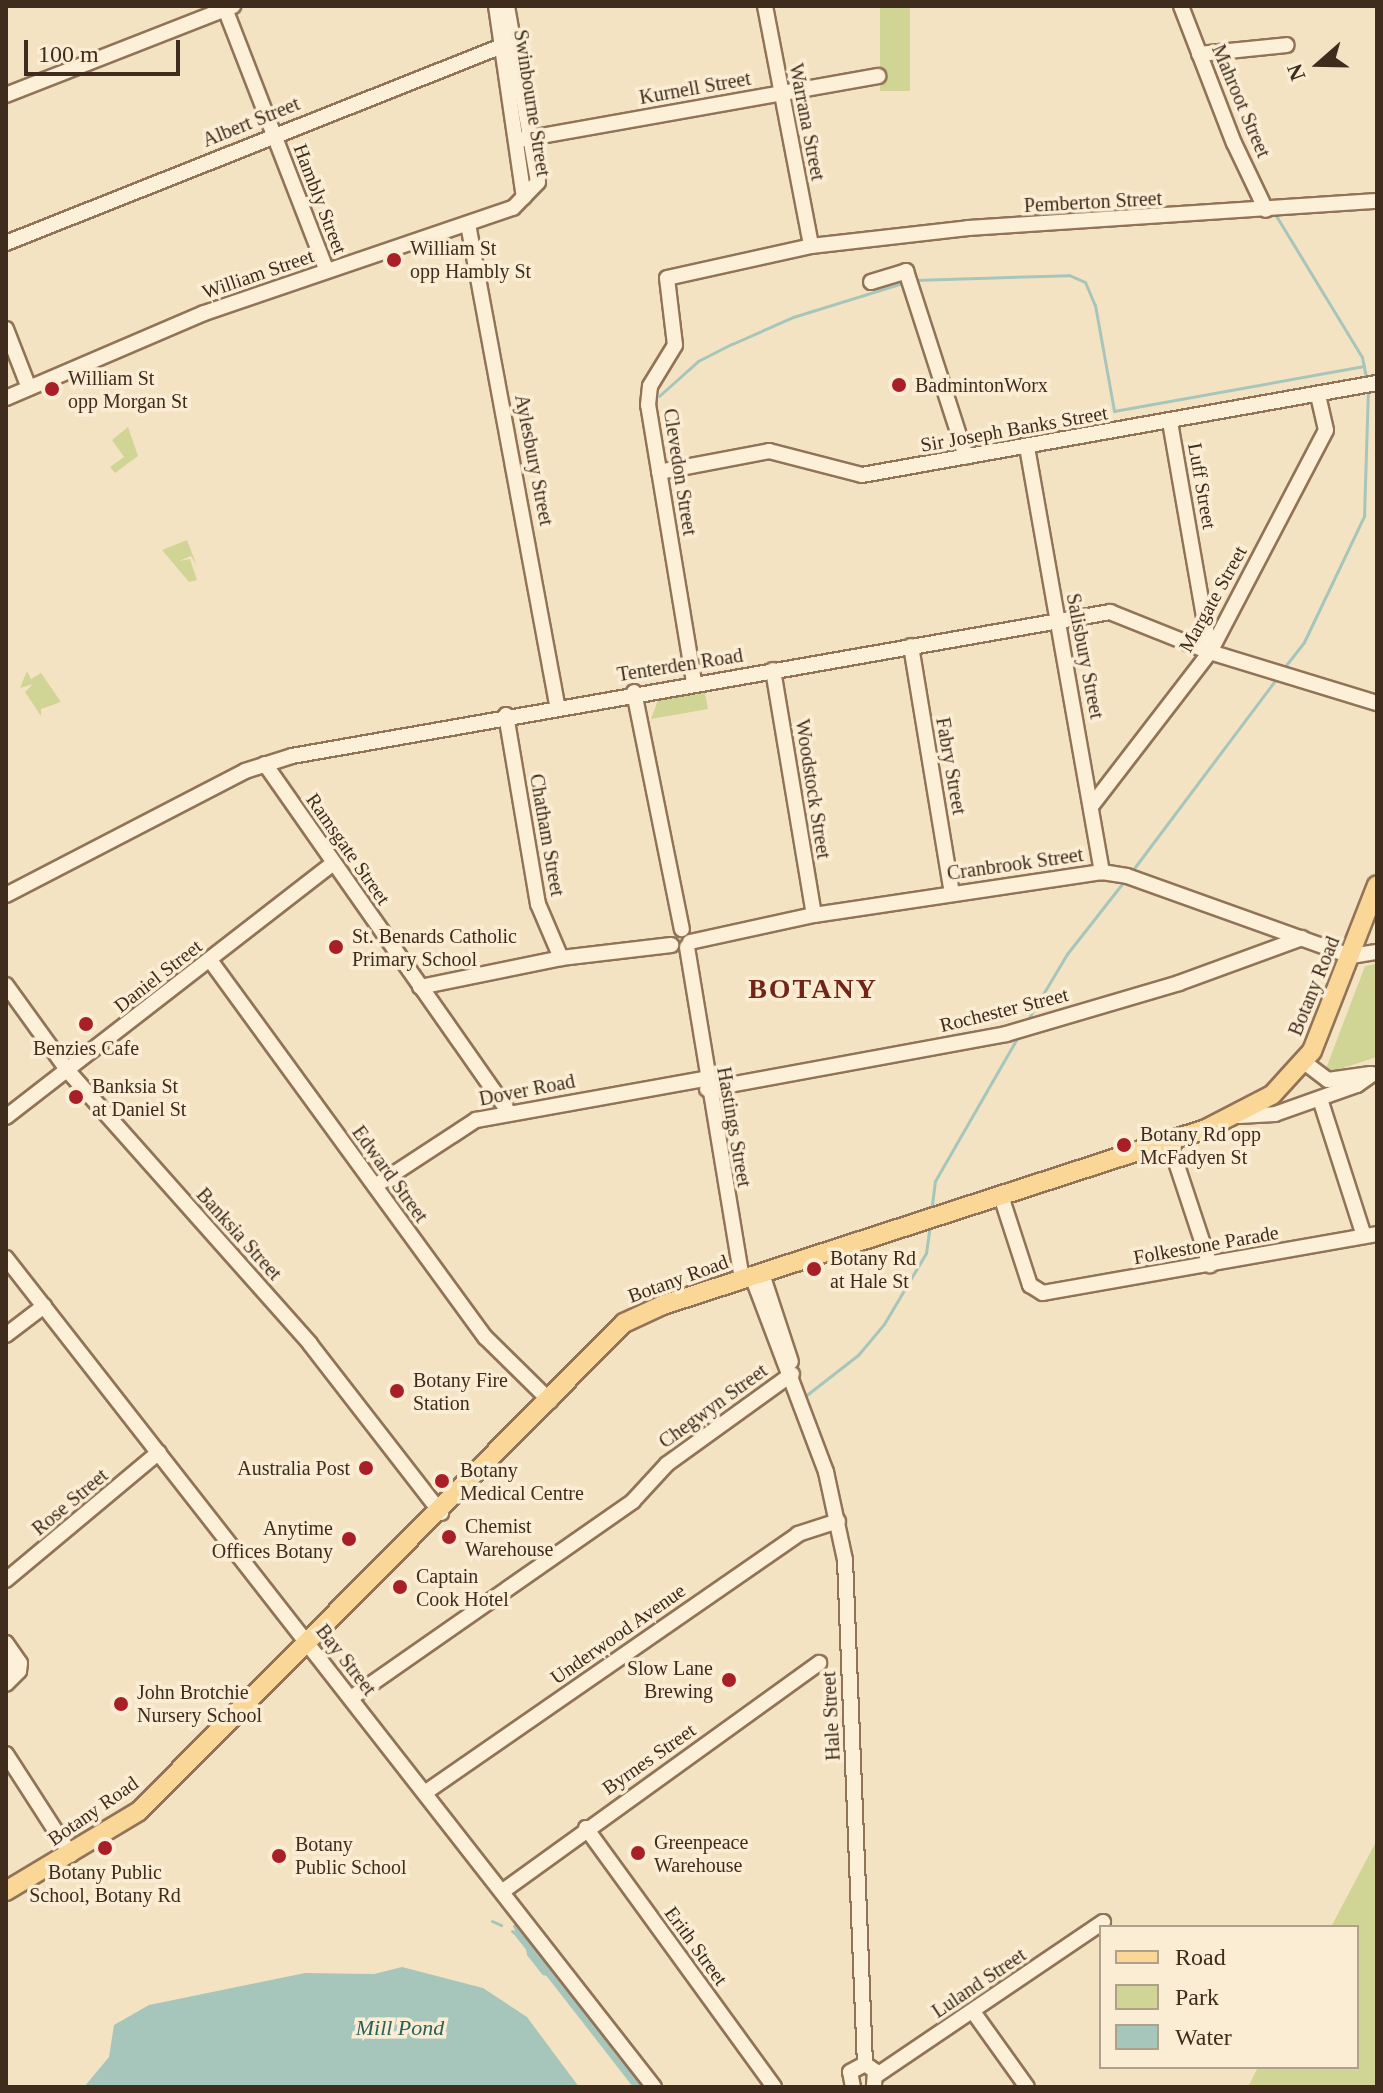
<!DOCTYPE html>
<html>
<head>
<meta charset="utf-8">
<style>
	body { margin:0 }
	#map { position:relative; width:1383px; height:2093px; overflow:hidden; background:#f4e3c3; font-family:"Times New Roman",serif }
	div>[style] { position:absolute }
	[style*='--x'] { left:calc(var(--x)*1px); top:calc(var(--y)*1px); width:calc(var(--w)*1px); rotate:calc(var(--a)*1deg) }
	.green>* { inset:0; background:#d0d495; transform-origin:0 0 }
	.water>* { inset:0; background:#a6c6bb }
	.stream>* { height:3px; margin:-1.5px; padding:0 1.5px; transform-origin:1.5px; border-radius:1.5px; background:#a6c6bb }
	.canal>* { height:11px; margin:-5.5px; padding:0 5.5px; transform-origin:5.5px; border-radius:5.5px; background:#a6c6bb }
	.roads { filter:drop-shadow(2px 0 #917357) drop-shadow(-2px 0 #917357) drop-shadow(0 2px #917357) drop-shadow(0 -2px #917357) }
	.minor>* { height:14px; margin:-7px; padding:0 7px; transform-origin:7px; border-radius:7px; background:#fdf0d8 }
	.major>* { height:18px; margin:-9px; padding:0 9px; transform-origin:9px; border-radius:9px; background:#fbd797 }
	.dots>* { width:22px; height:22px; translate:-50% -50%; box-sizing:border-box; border:4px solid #faedd4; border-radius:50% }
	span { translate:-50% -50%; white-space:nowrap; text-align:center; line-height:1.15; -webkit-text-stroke:7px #faedd4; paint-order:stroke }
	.street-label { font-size:20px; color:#3f2c1d }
	.poi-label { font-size:20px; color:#3f2c1d }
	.left { translate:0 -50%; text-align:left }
	.right { translate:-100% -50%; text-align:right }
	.water-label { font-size:22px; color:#2a615b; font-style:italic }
	.district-label { font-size:28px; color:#722516; font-weight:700; letter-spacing:2px }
	.frame { position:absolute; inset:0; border:8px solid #3f2c1d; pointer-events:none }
	.legend { position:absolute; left:1099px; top:1925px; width:260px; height:144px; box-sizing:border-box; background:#faedd4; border:2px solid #afa08b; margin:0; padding:10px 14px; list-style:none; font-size:24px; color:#3f2c1d }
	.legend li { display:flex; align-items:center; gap:16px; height:40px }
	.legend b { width:40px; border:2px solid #afa08b }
	.north { position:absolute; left:1279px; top:24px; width:80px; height:80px; -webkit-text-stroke:6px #faedd4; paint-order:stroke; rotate:250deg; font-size:22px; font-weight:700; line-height:32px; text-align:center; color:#3f2c1d }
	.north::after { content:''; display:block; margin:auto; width:28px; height:36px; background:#3f2c1d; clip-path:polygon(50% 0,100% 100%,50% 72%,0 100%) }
	.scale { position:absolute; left:24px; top:40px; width:156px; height:36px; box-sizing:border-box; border:4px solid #3f2c1d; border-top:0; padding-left:10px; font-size:24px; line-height:28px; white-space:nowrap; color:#3f2c1d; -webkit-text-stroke:6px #faedd4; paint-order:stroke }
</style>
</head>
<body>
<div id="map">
	<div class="green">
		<i style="left:880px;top:6px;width:30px;height:85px"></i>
		<i style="clip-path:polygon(128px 427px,138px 456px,115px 473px,110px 467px,124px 457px,112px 440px)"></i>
		<i style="clip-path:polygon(187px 540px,197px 566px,191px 556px,179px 561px,190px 559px,197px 580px,189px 582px,162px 550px)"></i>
		<i style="clip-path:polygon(27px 671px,31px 679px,41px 673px,61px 702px,41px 709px,41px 716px,25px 692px,33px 684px,20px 688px)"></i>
		<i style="clip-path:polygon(705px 693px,708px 709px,651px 719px,658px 700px)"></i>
		<i style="clip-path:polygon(1377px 964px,1377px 1057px,1324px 1074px,1365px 966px)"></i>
		<i style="clip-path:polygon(1377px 1840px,1377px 2087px,1248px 2087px,1258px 2067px,1357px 2067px,1357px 1927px,1331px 1927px)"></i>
	</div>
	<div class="water">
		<i style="clip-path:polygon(402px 1967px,483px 1988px,527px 2017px,579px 2087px,84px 2087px,109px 2057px,114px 2025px,149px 2005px,305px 1973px,374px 1974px)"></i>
	</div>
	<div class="stream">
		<i style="--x:1275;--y:214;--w:167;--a:58.7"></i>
		<i style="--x:1362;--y:357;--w:21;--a:79"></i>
		<i style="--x:914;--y:280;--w:155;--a:-1.8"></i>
		<i style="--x:1069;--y:275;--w:17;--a:24"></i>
		<i style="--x:1085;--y:282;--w:25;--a:67"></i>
		<i style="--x:1095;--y:305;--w:108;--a:79.8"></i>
		<i style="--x:1114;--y:411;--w:254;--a:-10.2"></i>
		<i style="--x:659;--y:396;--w:52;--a:-41.9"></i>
		<i style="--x:698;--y:361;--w:38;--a:-27"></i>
		<i style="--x:732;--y:344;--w:67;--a:-23.9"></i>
		<i style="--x:793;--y:317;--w:118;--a:-17.2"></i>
		<i style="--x:1283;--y:669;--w:34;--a:-52"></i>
		<i style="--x:1304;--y:642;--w:140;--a:-64.5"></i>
		<i style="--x:1364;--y:516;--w:126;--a:-88.2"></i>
		<i style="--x:1132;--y:871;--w:240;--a:-53.1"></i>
		<i style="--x:1027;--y:1021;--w:78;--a:-59.2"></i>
		<i style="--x:1067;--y:954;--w:94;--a:-51.9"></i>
		<i style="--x:931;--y:1213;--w:32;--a:-83"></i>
		<i style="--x:935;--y:1181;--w:168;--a:-60.1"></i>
		<i style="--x:804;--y:1397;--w:68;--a:-37.9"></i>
		<i style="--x:858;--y:1355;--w:40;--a:-50"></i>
		<i style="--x:884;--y:1324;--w:82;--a:-59.4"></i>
		<i style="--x:926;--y:1253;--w:29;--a:-82"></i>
		<i style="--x:492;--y:1921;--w:10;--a:24"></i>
		<i style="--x:514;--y:1926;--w:9;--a:49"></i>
		<i style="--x:512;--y:1931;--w:18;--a:38"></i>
		<i style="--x:526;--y:1942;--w:12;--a:81"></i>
		<i style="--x:528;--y:1954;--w:24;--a:52"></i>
		<i style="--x:543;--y:1973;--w:11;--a:15"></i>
	</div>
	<div class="canal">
		<i style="--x:519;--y:1921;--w:12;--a:85"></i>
		<i style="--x:520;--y:1933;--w:195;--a:52.1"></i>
	</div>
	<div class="roads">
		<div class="minor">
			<i style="--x:224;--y:6;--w:284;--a:68.8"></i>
			<i style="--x:496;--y:6;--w:193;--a:81.7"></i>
			<i style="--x:765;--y:6;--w:244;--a:79.1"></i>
			<i style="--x:1181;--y:6;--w:147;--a:68.9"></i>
			<i style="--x:1234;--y:143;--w:74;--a:64.5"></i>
			<i style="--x:1199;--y:54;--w:88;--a:-5.8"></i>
			<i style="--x:6;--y:95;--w:244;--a:-21.4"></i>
			<i style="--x:519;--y:140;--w:365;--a:-10.1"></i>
			<i style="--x:468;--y:224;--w:490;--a:79.5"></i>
			<i style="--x:6;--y:243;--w:544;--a:-21.66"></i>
			<i style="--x:871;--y:282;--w:37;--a:-17"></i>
			<i style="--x:906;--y:271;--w:195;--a:72.1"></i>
			<i style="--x:6;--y:329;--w:63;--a:68.7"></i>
			<i style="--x:6;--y:398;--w:215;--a:-23.2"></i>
			<i style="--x:204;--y:313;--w:326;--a:-18.8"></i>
			<i style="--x:513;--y:208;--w:36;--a:-46"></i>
			<i style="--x:538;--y:182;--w:179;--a:-100"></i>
			<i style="--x:1170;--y:422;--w:233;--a:80.1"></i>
			<i style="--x:1027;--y:447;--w:432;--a:80"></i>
			<i style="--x:659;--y:472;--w:112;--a:-10.8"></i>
			<i style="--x:769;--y:451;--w:96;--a:14.5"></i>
			<i style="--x:862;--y:475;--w:523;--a:-10.13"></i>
			<i style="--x:911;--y:646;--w:250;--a:80.6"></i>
			<i style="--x:773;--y:670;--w:248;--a:80.5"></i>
			<i style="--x:694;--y:682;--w:281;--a:-99.4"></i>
			<i style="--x:648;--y:405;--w:19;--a:-84"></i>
			<i style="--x:650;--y:386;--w:48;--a:-58.6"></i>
			<i style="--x:675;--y:345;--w:67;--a:-96.8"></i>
			<i style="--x:667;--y:278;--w:148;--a:-12.5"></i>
			<i style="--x:811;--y:246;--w:158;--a:-6.5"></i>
			<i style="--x:968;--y:228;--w:410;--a:-3.8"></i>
			<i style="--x:634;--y:692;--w:242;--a:78.6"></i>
			<i style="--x:506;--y:715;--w:192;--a:80.4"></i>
			<i style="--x:538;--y:904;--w:59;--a:66.9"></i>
			<i style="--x:265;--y:764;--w:426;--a:55"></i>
			<i style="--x:1093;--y:804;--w:192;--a:-52.4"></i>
			<i style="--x:1210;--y:652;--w:250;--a:-62.4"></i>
			<i style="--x:1326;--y:430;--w:37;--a:-103"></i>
			<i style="--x:6;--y:895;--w:269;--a:-27.4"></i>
			<i style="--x:245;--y:771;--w:49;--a:-17.7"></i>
			<i style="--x:292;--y:756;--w:831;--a:-9.98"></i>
			<i style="--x:1110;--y:612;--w:108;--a:21.8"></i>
			<i style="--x:1210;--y:652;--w:175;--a:17"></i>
			<i style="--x:690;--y:942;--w:127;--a:-12.3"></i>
			<i style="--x:814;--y:915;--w:291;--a:-8.5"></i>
			<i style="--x:1102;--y:872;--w:25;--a:9"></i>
			<i style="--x:1127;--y:876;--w:238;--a:19.7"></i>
			<i style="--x:1351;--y:956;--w:26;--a:-9"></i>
			<i style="--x:687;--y:947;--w:338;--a:80.6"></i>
			<i style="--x:210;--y:960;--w:468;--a:53.9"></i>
			<i style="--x:486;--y:1338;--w:90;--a:44.5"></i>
			<i style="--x:6;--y:985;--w:106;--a:54.2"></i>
			<i style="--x:68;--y:1071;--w:365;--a:48.4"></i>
			<i style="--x:310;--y:1344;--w:214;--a:52.2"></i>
			<i style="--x:420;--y:987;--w:144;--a:-11.6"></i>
			<i style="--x:561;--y:958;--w:111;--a:-6.7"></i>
			<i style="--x:1304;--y:1062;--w:30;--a:37"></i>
			<i style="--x:1328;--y:1080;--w:41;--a:-8.3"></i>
			<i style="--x:707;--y:1089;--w:304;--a:-10.4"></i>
			<i style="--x:1006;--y:1034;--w:180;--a:-16.4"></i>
			<i style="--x:1179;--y:983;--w:131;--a:-20.1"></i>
			<i style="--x:1320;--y:1099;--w:144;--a:72.2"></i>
			<i style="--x:1239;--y:1116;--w:36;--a:-3"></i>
			<i style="--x:1275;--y:1114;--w:87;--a:-19.5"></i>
			<i style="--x:1357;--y:1085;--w:19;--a:-35"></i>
			<i style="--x:6;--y:1117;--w:414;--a:-37.8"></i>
			<i style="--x:1169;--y:1141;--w:131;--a:71.7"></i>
			<i style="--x:375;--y:1186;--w:121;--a:-33.2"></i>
			<i style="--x:476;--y:1120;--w:233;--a:-10.2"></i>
			<i style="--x:1001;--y:1196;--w:94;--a:72"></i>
			<i style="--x:1030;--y:1285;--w:15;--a:32"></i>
			<i style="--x:1043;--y:1293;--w:339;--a:-10"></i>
			<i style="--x:6;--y:1258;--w:1052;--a:51.99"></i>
			<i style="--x:752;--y:1276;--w:210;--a:69.3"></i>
			<i style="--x:826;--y:1472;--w:90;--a:77.8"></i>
			<i style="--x:845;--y:1560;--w:504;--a:87.73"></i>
			<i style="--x:764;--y:1280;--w:86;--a:71.8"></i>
			<i style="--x:6;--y:1335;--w:48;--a:-37.3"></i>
			<i style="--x:6;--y:1580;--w:199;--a:-39.9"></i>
			<i style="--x:6;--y:1643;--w:24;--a:55"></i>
			<i style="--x:20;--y:1663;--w:8;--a:97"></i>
			<i style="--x:19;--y:1671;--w:18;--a:135"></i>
			<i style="--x:6;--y:1660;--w:9;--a:90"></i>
			<i style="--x:351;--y:1698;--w:344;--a:-34.9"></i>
			<i style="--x:633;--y:1501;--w:50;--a:-47.4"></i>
			<i style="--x:667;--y:1464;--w:154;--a:-35.8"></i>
			<i style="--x:6;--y:1754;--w:120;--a:57.2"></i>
			<i style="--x:426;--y:1792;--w:453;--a:-34.7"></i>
			<i style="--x:798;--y:1534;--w:42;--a:-18"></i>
			<i style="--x:586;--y:1828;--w:320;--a:54"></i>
			<i style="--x:503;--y:1891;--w:390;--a:-35.8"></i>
			<i style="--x:974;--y:2013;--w:91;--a:54.4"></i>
			<i style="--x:877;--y:2075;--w:273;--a:-34.1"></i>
			<i style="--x:853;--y:2087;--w:15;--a:-101"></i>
			<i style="--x:850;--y:2072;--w:17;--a:-28"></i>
			<i style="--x:865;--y:2064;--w:12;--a:35"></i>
			<i style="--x:875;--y:2071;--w:16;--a:94"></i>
		</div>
		<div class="major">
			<i style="--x:6;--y:1891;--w:155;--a:-31"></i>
			<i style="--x:139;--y:1811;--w:688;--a:-45.18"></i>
			<i style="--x:624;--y:1323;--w:43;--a:-24.8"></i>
			<i style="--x:663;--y:1305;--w:571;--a:-17.96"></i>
			<i style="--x:1206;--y:1129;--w:74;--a:-27.3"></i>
			<i style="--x:1272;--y:1095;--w:59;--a:-47.7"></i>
			<i style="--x:1312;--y:1051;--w:178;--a:-68.6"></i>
		</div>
	</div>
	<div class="dots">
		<i style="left:394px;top:260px;background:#a91f27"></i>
		<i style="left:899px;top:385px;background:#a91f27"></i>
		<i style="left:52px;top:389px;background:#a91f27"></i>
		<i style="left:336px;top:947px;background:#a91f27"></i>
		<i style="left:86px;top:1024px;background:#a91f27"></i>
		<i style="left:76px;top:1097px;background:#a91f27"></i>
		<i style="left:1124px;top:1145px;background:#a91f27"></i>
		<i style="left:814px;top:1269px;background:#a91f27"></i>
		<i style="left:397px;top:1391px;background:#a91f27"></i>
		<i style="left:366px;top:1468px;background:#a91f27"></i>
		<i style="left:442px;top:1481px;background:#a91f27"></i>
		<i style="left:449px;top:1537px;background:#a91f27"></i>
		<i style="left:349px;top:1539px;background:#a91f27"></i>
		<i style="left:400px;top:1587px;background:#a91f27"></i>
		<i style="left:729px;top:1680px;background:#a91f27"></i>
		<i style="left:121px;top:1704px;background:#a91f27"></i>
		<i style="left:105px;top:1848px;background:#a91f27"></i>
		<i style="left:638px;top:1853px;background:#a91f27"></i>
		<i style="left:279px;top:1856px;background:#a91f27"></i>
	</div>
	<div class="street-label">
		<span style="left:695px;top:88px;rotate:-10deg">Kurnell Street</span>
		<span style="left:1241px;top:101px;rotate:67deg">Mahroot Street</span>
		<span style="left:532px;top:103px;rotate:81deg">Swinbourne Street</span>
		<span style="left:251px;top:122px;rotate:-22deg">Albert Street</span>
		<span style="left:807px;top:122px;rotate:79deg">Warrana Street</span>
		<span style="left:320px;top:199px;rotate:69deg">Hambly Street</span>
		<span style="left:1093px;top:202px;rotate:-3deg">Pemberton Street</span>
		<span style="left:258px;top:274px;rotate:-19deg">William Street</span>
		<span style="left:1014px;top:429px;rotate:-10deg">Sir Joseph Banks Street</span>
		<span style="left:534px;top:460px;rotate:79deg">Aylesbury Street</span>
		<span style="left:680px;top:472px;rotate:81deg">Clevedon Street</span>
		<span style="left:1202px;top:486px;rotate:80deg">Luff Street</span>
		<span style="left:1213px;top:599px;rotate:-61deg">Margate Street</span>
		<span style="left:1085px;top:656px;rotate:79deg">Salisbury Street</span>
		<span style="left:680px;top:665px;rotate:-9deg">Tenterden Road</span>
		<span style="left:951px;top:766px;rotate:80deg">Fabry Street</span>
		<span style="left:813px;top:789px;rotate:81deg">Woodstock Street</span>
		<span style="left:547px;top:835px;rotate:80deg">Chatham Street</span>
		<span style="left:348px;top:849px;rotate:55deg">Ramsgate Street</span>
		<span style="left:1015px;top:864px;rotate:-8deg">Cranbrook Street</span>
		<span style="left:158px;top:976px;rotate:-38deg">Daniel Street</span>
		<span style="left:1314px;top:986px;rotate:-68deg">Botany Road</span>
		<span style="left:1004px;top:1010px;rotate:-14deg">Rochester Street</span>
		<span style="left:527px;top:1090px;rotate:-11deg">Dover Road</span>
		<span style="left:734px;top:1127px;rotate:80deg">Hastings Street</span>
		<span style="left:390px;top:1174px;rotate:54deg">Edward Street</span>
		<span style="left:239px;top:1234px;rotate:48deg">Banksia Street</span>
		<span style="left:1206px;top:1245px;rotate:-10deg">Folkestone Parade</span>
		<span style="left:678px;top:1279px;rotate:-20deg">Botany Road</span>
		<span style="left:713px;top:1406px;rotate:-36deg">Chegwyn Street</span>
		<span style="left:70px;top:1502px;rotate:-40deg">Rose Street</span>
		<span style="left:618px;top:1634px;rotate:-35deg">Underwood Avenue</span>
		<span style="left:346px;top:1660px;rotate:52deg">Bay Street</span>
		<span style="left:831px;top:1716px;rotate:-93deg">Hale Street</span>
		<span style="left:649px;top:1759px;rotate:-35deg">Byrnes Street</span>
		<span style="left:93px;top:1811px;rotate:-35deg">Botany Road</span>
		<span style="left:696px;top:1946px;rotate:54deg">Erith Street</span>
		<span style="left:979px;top:1983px;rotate:-34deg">Luland Street</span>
	</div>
	<div class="poi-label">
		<span class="left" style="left:410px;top:260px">William St<br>opp Hambly St</span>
		<span class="left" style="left:68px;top:390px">William St<br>opp Morgan St</span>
		<span class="left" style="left:915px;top:385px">BadmintonWorx</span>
		<span class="left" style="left:352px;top:948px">St. Benards Catholic<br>Primary School</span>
		<span style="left:86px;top:1048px">Benzies Cafe</span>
		<span class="left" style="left:92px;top:1098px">Banksia St<br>at Daniel St</span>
		<span class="left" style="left:1140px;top:1146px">Botany Rd opp<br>McFadyen St</span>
		<span class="left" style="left:830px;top:1270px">Botany Rd<br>at Hale St</span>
		<span class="left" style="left:413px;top:1392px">Botany Fire<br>Station</span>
		<span class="right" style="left:350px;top:1468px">Australia Post</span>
		<span class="left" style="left:460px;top:1482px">Botany<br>Medical Centre</span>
		<span class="left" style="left:465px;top:1538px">Chemist<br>Warehouse</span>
		<span class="right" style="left:333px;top:1540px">Anytime<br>Offices Botany</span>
		<span class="left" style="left:416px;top:1588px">Captain<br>Cook Hotel</span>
		<span class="right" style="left:713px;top:1680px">Slow Lane<br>Brewing</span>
		<span class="left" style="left:137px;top:1704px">John Brotchie<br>Nursery School</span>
		<span class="left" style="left:654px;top:1854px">Greenpeace<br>Warehouse</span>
		<span class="left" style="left:295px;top:1856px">Botany<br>Public School</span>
		<span style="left:105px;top:1884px">Botany Public<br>School, Botany Rd</span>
	</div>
	<div class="water-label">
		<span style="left:400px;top:2028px">Mill Pond</span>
	</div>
	<div class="district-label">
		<span style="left:813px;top:989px">BOTANY</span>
	</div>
	<div class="frame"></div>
	<ul class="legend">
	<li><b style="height:10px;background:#fbd797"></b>Road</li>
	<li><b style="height:22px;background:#d0d495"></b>Park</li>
	<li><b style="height:22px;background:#a6c6bb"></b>Water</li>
	</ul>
	<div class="north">N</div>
	<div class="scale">100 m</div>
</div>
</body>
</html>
